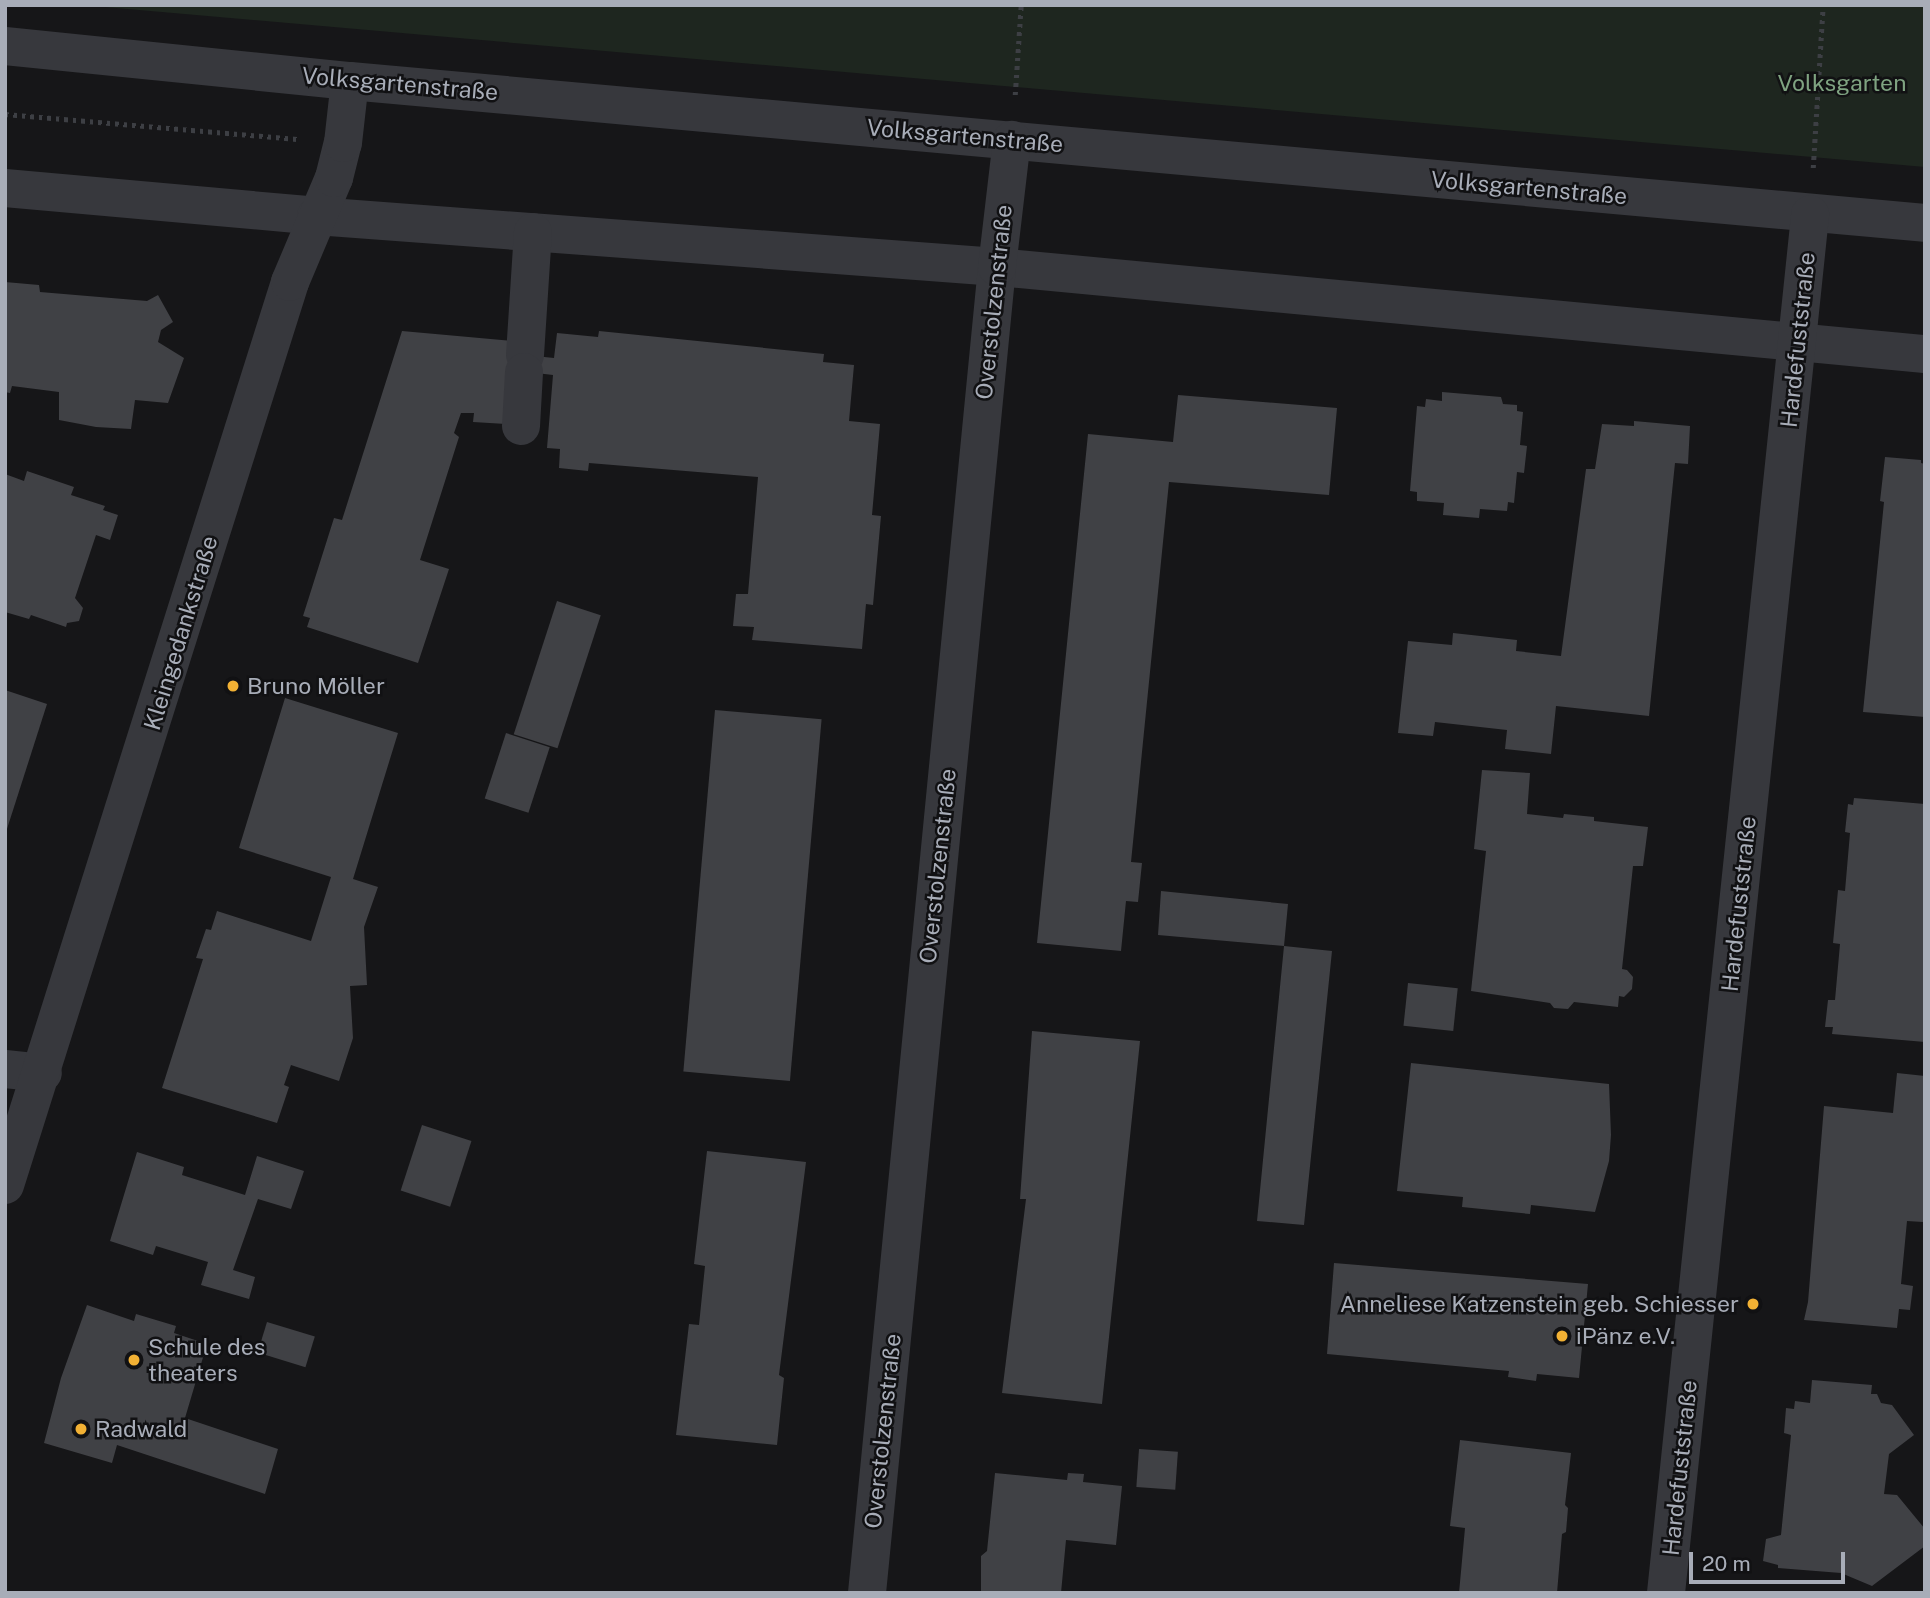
<!DOCTYPE html>
<html>
<head>
<meta charset="utf-8">
<style>
	body { margin:0 }
	#map { position:relative; width:1930px; height:1598px; overflow:hidden; background:#161618; font-family:"Public Sans",sans-serif }
	div>[style] { position:absolute }
	[style*='--x'] { left:calc(var(--x)*1px); top:calc(var(--y)*1px); width:calc(var(--w)*1px); rotate:calc(var(--a)*1deg) }
	.green>* { inset:0; background:#1e261f }
	.building>* { inset:0; background:#404145; transform-origin:0 0 }
	.path>* { height:4.5px; margin-top:-2.25px; transform-origin:0; background:repeating-linear-gradient(90deg,#3d3f44 0 3.5px,transparent 0 8.5px) }
	.minor>* { height:38px; margin:-19px; padding:0 19px; transform-origin:19px; border-radius:19px; background:#37383d }
	.dots>* { width:19px; height:19px; translate:-50% -50%; box-sizing:border-box; border:4px solid #111113; border-radius:50% }
	span { translate:-50% -50%; white-space:nowrap; text-align:center; line-height:1.15; -webkit-text-stroke:5px #111113; paint-order:stroke }
	.park-label { font-size:23px; color:#7fa381 }
	.street-label { font-size:23px; color:#a8adb8 }
	.poi-label { font-size:23px; color:#a8adb8 }
	.left { translate:0 -50%; text-align:left }
	.right { translate:-100% -50%; text-align:right }
	.frame { position:absolute; inset:0; border:7px solid #a8adb8; pointer-events:none }
	.scale { position:absolute; left:1689px; top:1552px; width:156px; height:32px; box-sizing:border-box; border:4px solid #a8adb8; border-top:0; padding-left:9px; font-size:21px; line-height:24px; white-space:nowrap; color:#a8adb8; -webkit-text-stroke:5px #111113; paint-order:stroke }
</style>
</head>
<body>
<div id="map">
	<div class="green">
		<i style="clip-path:polygon(82px 5px,1925px 5px,1925px 167px)"></i>
	</div>
	<div class="building">
		<i style="clip-path:polygon(5px 282px,39px 285px,40px 292px,147px 301px,158px 295px,173px 322px,161px 330px,158px 342px,184px 358px,168px 403px,135px 400px,131px 429px,96px 427px,59px 420px,59px 392px,12px 386px,10px 393px,5px 392px)"></i>
		<i style="clip-path:polygon(402px 331px,513px 341px,525px 355px,554px 358px,557px 333px,598px 337px,599px 331px,824px 354px,823px 362px,854px 365px,849px 421px,880px 424px,872px 515px,881px 516px,873px 605px,866px 604px,862px 649px,752px 640px,754px 627px,733px 626px,736px 594px,748px 594px,758px 477px,589px 463px,588px 471px,559px 468px,560px 449px,547px 448px,553px 375px,511px 370px,506px 424px,473px 422px,474px 413px,461px 413px,454px 433px,459px 437px,420px 560px,449px 569px,418px 663px,307px 627px,310px 618px,303px 616px,334px 518px,342px 520px)"></i>
		<i style="clip-path:polygon(1442px 392px,1501px 397px,1503px 404px,1517px 405px,1517px 411px,1523px 412px,1520px 445px,1527px 446px,1524px 473px,1517px 472px,1514px 503px,1508px 502px,1507px 511px,1480px 509px,1479px 518px,1443px 515px,1444px 503px,1417px 501px,1417px 492px,1410px 491px,1417px 406px,1425px 407px,1426px 399px,1442px 401px)"></i>
		<i style="clip-path:polygon(1178px 395px,1337px 408px,1329px 495px,1169px 482px,1131px 862px,1142px 863px,1138px 902px,1126px 901px,1121px 951px,1037px 943px,1088px 434px,1173px 442px)"></i>
		<i style="clip-path:polygon(1634px 421px,1690px 426px,1688px 464px,1675px 463px,1649px 716px,1556px 706px,1551px 754px,1505px 749px,1507px 730px,1435px 722px,1433px 736px,1398px 733px,1408px 641px,1452px 645px,1453px 633px,1517px 640px,1516px 651px,1561px 656px,1586px 469px,1595px 469px,1602px 424px,1634px 426px)"></i>
		<i style="clip-path:polygon(1885px 457px,1921px 460px,1921px 463px,1925px 464px,1925px 717px,1863px 712px,1884px 502px,1880px 501px)"></i>
		<i style="clip-path:polygon(27px 471px,74px 487px,71px 495px,105px 506px,103px 510px,118px 515px,110px 540px,96px 535px,75px 598px,83px 608px,79px 621px,67px 623px,66px 627px,31px 615px,29px 619px,5px 612px,5px 474px,24px 481px)"></i>
		<i style="left:557px;top:601px;width:46px;height:140px;rotate:18deg"></i>
		<i style="clip-path:polygon(5px 690px,47px 704px,6px 832px,5px 832px)"></i>
		<i style="clip-path:polygon(285px 698px,398px 733px,353px 879px,378px 887px,364px 927px,367px 985px,350px 986px,353px 1038px,339px 1081px,291px 1065px,284px 1085px,289px 1087px,277px 1123px,162px 1088px,203px 959px,196px 958px,206px 929px,211px 930px,217px 911px,311px 941px,331px 877px,239px 848px)"></i>
		<i style="left:715px;top:710px;width:107px;height:363px;rotate:5deg"></i>
		<i style="left:506px;top:733px;width:46px;height:69px;rotate:18deg"></i>
		<i style="clip-path:polygon(1482px 770px,1530px 773px,1527px 814px,1563px 818px,1564px 814px,1594px 817px,1594px 821px,1648px 827px,1643px 866px,1633px 866px,1622px 969px,1627px 970px,1633px 977px,1632px 989px,1624px 997px,1619px 996px,1618px 1007px,1574px 1002px,1568px 1009px,1554px 1008px,1550px 1003px,1471px 991px,1486px 851px,1474px 849px)"></i>
		<i style="clip-path:polygon(1854px 798px,1925px 804px,1925px 1042px,1832px 1034px,1833px 1027px,1825px 1027px,1828px 1000px,1835px 1000px,1840px 944px,1833px 943px,1838px 890px,1845px 891px,1850px 833px,1845px 832px,1848px 804px,1853px 805px)"></i>
		<i style="clip-path:polygon(1161px 891px,1288px 904px,1284px 946px,1332px 951px,1304px 1225px,1257px 1221px,1284px 946px,1158px 935px)"></i>
		<i style="left:1408px;top:983px;width:50px;height:43px;rotate:6deg"></i>
		<i style="clip-path:polygon(1032px 1031px,1140px 1041px,1102px 1404px,1002px 1393px,1026px 1199px,1020px 1199px)"></i>
		<i style="clip-path:polygon(1411px 1063px,1609px 1084px,1611px 1135px,1609px 1161px,1595px 1212px,1531px 1205px,1530px 1214px,1462px 1207px,1463px 1197px,1397px 1191px)"></i>
		<i style="clip-path:polygon(1897px 1073px,1925px 1076px,1923px 1222px,1907px 1221px,1901px 1284px,1913px 1286px,1910px 1310px,1899px 1309px,1897px 1328px,1804px 1320px,1808px 1302px,1824px 1106px,1893px 1113px)"></i>
		<i style="left:422px;top:1125px;width:52px;height:69px;rotate:18deg"></i>
		<i style="clip-path:polygon(707px 1151px,806px 1162px,779px 1375px,784px 1378px,777px 1445px,676px 1435px,689px 1324px,699px 1325px,705px 1266px,694px 1264px)"></i>
		<i style="clip-path:polygon(137px 1152px,184px 1167px,182px 1175px,245px 1195px,257px 1156px,304px 1171px,291px 1209px,258px 1199px,233px 1270px,255px 1277px,249px 1299px,201px 1285px,208px 1262px,156px 1246px,153px 1255px,110px 1241px)"></i>
		<i style="clip-path:polygon(1334px 1263px,1588px 1284px,1579px 1378px,1537px 1374px,1536px 1381px,1508px 1377px,1509px 1371px,1327px 1354px)"></i>
		<i style="clip-path:polygon(87px 1305px,134px 1321px,136px 1314px,176px 1326px,174px 1333px,207px 1344px,185px 1418px,278px 1449px,265px 1494px,117px 1445px,112px 1463px,44px 1443px,61px 1378px)"></i>
		<i style="left:267px;top:1322px;width:50px;height:32px;rotate:17deg"></i>
		<i style="clip-path:polygon(1812px 1380px,1872px 1385px,1871px 1394px,1877px 1394px,1881px 1403px,1892px 1405px,1914px 1435px,1889px 1454px,1884px 1494px,1897px 1495px,1925px 1529px,1925px 1546px,1872px 1586px,1841px 1573px,1778px 1568px,1778px 1565px,1763px 1561px,1766px 1539px,1781px 1535px,1791px 1435px,1784px 1433px,1786px 1408px,1794px 1409px,1795px 1401px,1810px 1403px)"></i>
		<i style="clip-path:polygon(1460px 1440px,1571px 1453px,1565px 1505px,1568px 1508px,1566px 1532px,1562px 1534px,1557px 1593px,1459px 1593px,1465px 1528px,1450px 1526px)"></i>
		<i style="left:1139px;top:1449px;width:39px;height:38px;rotate:4deg"></i>
		<i style="clip-path:polygon(995px 1473px,1067px 1480px,1068px 1473px,1084px 1474px,1083px 1482px,1122px 1486px,1116px 1545px,1066px 1540px,1061px 1593px,981px 1593px,981px 1556px,987px 1551px)"></i>
	</div>
	<div class="path">
		<i style="--x:1015;--y:95;--w:90;--a:-86.2"></i>
		<i style="--x:5;--y:114;--w:293;--a:4.9"></i>
		<i style="--x:1813;--y:168;--w:163;--a:-86.5"></i>
	</div>
	<div class="minor">
		<i style="--x:5;--y:46;--w:347;--a:5.8"></i>
		<i style="--x:350;--y:81;--w:1581;--a:5.15"></i>
		<i style="--x:5;--y:188;--w:312;--a:5.1"></i>
		<i style="--x:316;--y:216;--w:683;--a:4.28"></i>
		<i style="--x:997;--y:267;--w:932;--a:5.36"></i>
		<i style="--x:525;--y:355;--w:123;--a:-86.3"></i>
		<i style="--x:521;--y:426;--w:54;--a:-86.8"></i>
		<i style="--x:5;--y:1069;--w:38;--a:6"></i>
		<i style="--x:5;--y:1185;--w:947;--a:-72.48"></i>
		<i style="--x:290;--y:282;--w:113;--a:-67.1"></i>
		<i style="--x:334;--y:178;--w:36;--a:-76"></i>
		<i style="--x:343;--y:143;--w:62;--a:-83.6"></i>
		<i style="--x:867;--y:1593;--w:1332;--a:-84.4"></i>
		<i style="--x:997;--y:267;--w:128;--a:-83.3"></i>
		<i style="--x:1666;--y:1593;--w:1386;--a:-84.03"></i>
	</div>
	<div class="dots">
		<i style="left:233px;top:686px;background:#f2b134"></i>
		<i style="left:1753px;top:1304px;background:#f2b134"></i>
		<i style="left:1562px;top:1336px;background:#f2b134"></i>
		<i style="left:134px;top:1360px;background:#f2b134"></i>
		<i style="left:81px;top:1429px;background:#f2b134"></i>
	</div>
	<div class="park-label">
		<span style="left:1842px;top:83px">Volksgarten</span>
	</div>
	<div class="street-label">
		<span style="left:400px;top:84px;rotate:5deg">Volksgartenstraße</span>
		<span style="left:965px;top:136px;rotate:5deg">Volksgartenstraße</span>
		<span style="left:1529px;top:188px;rotate:5deg">Volksgartenstraße</span>
		<span style="left:994px;top:302px;rotate:-84deg">Overstolzenstraße</span>
		<span style="left:1798px;top:340px;rotate:-84deg">Hardefuststraße</span>
		<span style="left:181px;top:633px;rotate:-73deg">Kleingedankstraße</span>
		<span style="left:938px;top:866px;rotate:-84deg">Overstolzenstraße</span>
		<span style="left:1739px;top:904px;rotate:-84deg">Hardefuststraße</span>
		<span style="left:883px;top:1431px;rotate:-84deg">Overstolzenstraße</span>
		<span style="left:1680px;top:1468px;rotate:-84deg">Hardefuststraße</span>
	</div>
	<div class="poi-label">
		<span class="left" style="left:247px;top:686px">Bruno Möller</span>
		<span class="right" style="left:1739px;top:1304px">Anneliese Katzenstein geb. Schiesser</span>
		<span class="left" style="left:1576px;top:1336px">iPänz e.V.</span>
		<span class="left" style="left:148px;top:1360px">Schule des<br>theaters</span>
		<span class="left" style="left:95px;top:1429px">Radwald</span>
	</div>
	<div class="frame"></div>
	<div class="scale">20 m</div>
</div>
</body>
</html>
